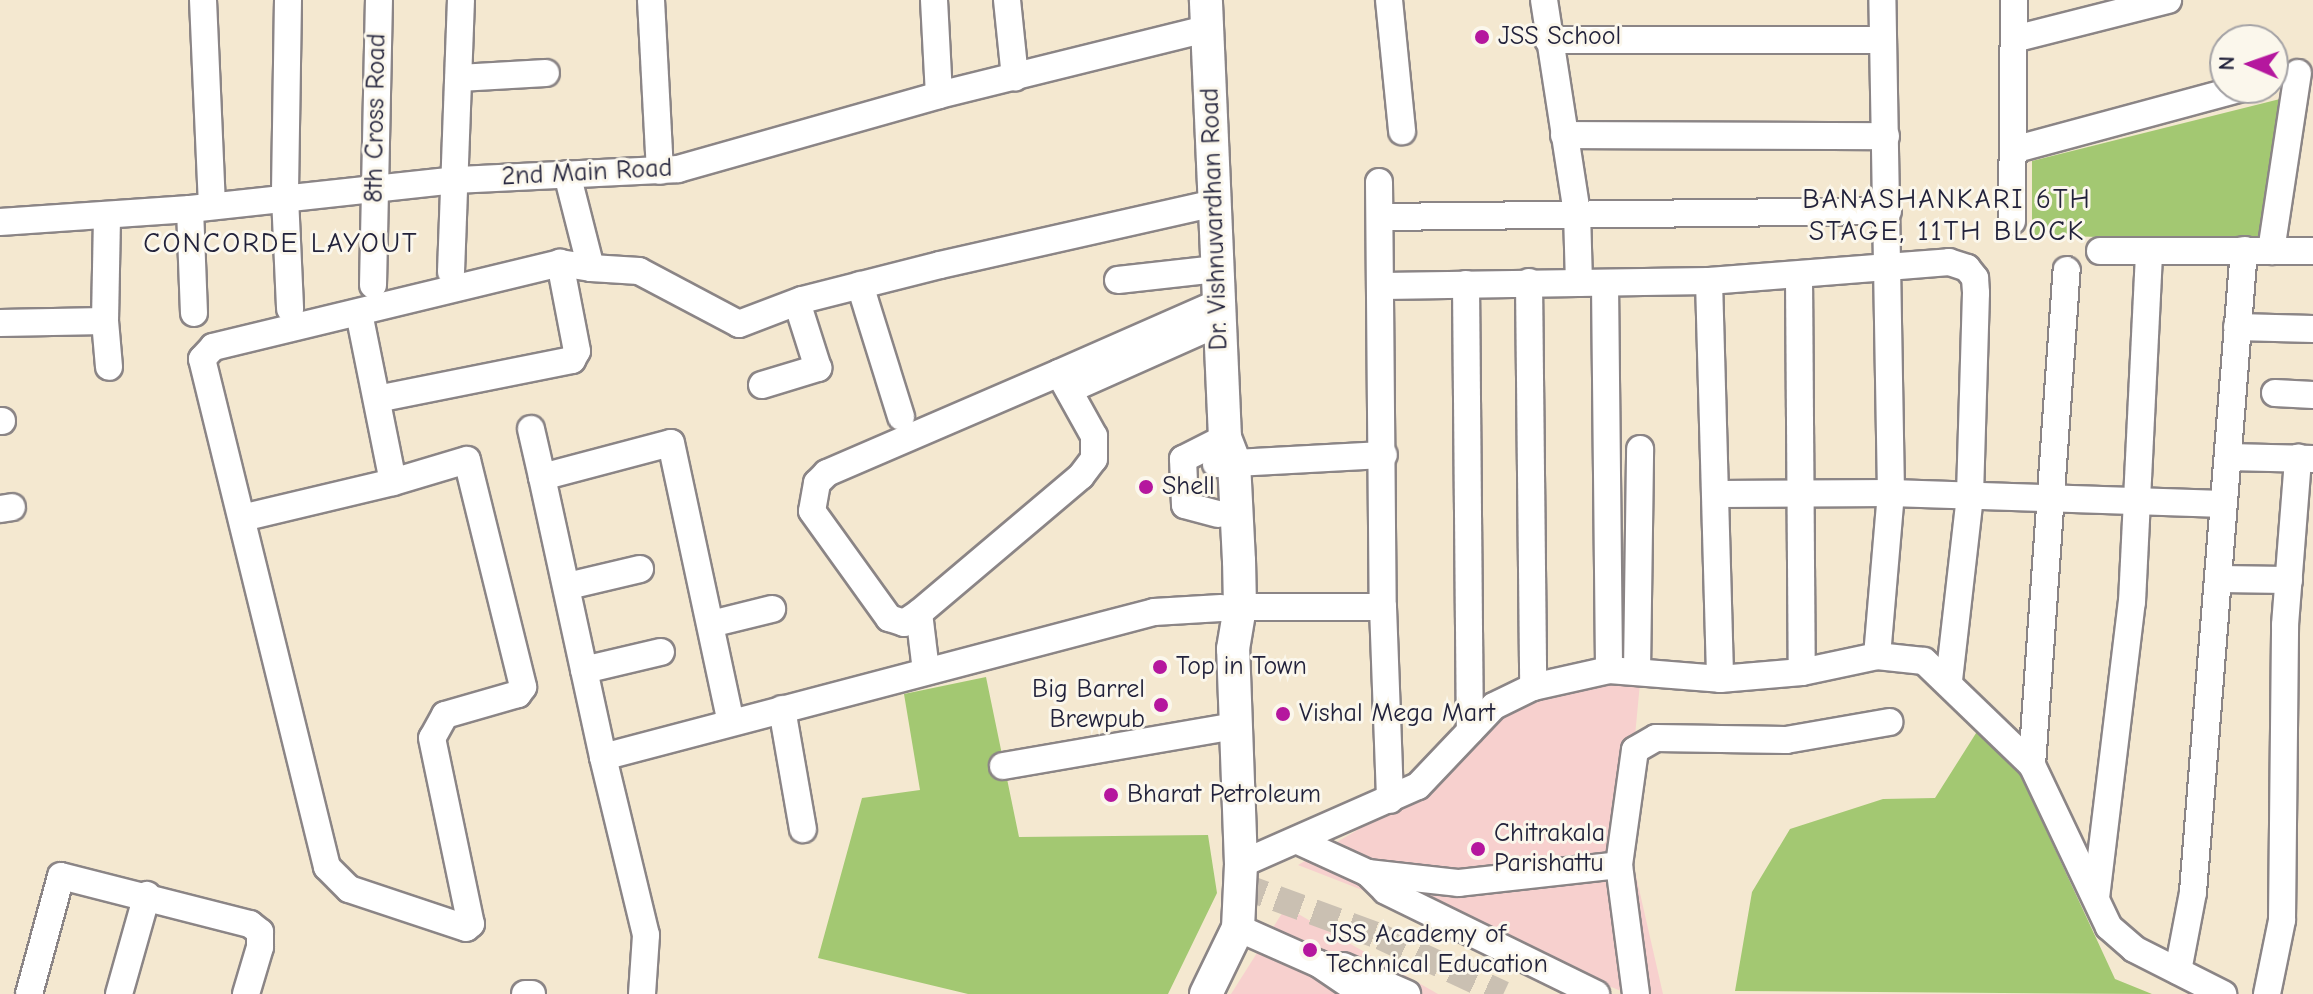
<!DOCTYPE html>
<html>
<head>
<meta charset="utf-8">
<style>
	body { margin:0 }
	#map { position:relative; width:2313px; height:994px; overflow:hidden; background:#f4e8d0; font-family:"Comic Neue",sans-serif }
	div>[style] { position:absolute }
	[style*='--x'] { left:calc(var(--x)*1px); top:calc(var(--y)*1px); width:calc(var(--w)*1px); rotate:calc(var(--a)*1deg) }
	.built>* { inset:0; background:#f7d0ce }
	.green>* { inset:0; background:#a3c872 }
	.minor-tunnel>* { height:26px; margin-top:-13px; transform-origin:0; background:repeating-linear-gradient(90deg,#cac0b2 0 26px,transparent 0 39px) }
	.roads { filter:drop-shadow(2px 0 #8b8586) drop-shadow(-2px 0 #8b8586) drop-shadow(0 2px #8b8586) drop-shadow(0 -2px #8b8586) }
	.minor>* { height:26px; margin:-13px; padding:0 13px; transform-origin:13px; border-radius:13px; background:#fff }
	.major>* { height:32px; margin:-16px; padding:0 16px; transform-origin:16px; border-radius:16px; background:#fff }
	.dots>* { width:22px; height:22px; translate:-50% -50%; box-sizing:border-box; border:4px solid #fbf7ec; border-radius:50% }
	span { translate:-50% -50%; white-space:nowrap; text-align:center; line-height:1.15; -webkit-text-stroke:6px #fbf7ec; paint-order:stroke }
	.poi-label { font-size:26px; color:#22223b }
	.left { translate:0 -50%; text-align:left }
	.right { translate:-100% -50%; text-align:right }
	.street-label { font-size:26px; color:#22223b }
	.neighbourhood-label { font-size:28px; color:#22223b; letter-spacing:2px }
	.north { position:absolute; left:2209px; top:24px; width:80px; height:80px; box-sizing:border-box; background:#fbf7ec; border:2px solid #a4a2a5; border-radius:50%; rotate:272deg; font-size:22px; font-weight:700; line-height:32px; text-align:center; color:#22223b }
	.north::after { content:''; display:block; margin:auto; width:28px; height:36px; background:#b5179e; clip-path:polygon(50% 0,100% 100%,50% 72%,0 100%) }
</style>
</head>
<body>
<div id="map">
	<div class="built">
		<i style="clip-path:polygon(1608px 680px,1640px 683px,1626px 832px,1663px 994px,1629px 994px,1298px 865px,1422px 792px,1496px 711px)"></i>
		<i style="clip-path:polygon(1286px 907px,1438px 994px,1231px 994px)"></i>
	</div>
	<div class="green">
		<i style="clip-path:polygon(2288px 97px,2264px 242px,2032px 235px,2032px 161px)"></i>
		<i style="clip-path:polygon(986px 677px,1019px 837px,1208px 835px,1217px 893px,1168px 994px,968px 994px,818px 958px,862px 798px,920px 790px,904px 694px)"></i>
		<i style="clip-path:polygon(1978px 730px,2016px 765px,2115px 979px,2152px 994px,1735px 991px,1752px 892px,1790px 829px,1883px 799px,1935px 798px)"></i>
	</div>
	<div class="minor-tunnel">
		<i style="--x:1240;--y:885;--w:150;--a:20.2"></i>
		<i style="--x:1381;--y:937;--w:135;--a:25"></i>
	</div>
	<div class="roads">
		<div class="minor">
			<i style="--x:203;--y:0;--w:206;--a:87.5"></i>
			<i style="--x:288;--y:0;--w:197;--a:90.9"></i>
			<i style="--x:285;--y:197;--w:112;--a:87.4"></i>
			<i style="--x:651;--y:0;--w:171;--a:87"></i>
			<i style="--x:934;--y:0;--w:95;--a:87"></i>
			<i style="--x:1007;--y:0;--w:78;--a:84.1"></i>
			<i style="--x:1389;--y:0;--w:132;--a:84.3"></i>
			<i style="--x:1544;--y:0;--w:215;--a:81.2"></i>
			<i style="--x:1577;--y:212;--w:71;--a:88.4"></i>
			<i style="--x:2014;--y:39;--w:159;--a:-14.2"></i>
			<i style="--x:1548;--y:40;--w:335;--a:0"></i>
			<i style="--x:459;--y:78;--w:87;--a:-3.3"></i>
			<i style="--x:1564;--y:135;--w:322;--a:0.2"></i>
			<i style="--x:2013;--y:150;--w:237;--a:-15.1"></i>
			<i style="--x:1379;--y:182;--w:425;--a:89.5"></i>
			<i style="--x:1383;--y:607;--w:193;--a:87.9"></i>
			<i style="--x:190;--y:209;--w:104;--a:87.8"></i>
			<i style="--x:1380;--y:217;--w:508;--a:-0.68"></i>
			<i style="--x:2012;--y:221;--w:221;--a:-89.5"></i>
			<i style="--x:0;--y:222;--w:190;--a:-3.9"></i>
			<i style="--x:190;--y:209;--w:269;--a:-6.2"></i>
			<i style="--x:457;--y:180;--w:221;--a:-2.8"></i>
			<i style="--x:678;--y:169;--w:271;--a:-15.8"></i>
			<i style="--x:939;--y:95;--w:275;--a:-13.9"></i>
			<i style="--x:2100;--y:251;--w:213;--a:0"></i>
			<i style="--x:2271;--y:251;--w:180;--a:-81.4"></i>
			<i style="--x:591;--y:268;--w:48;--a:3.6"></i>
			<i style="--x:639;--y:271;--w:113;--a:27.9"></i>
			<i style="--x:739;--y:324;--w:67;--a:-20.9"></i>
			<i style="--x:802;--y:300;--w:142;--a:-14.2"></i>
			<i style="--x:940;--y:265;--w:283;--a:-12.7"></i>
			<i style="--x:451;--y:272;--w:272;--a:-87.9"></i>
			<i style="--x:1799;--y:277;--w:395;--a:89.6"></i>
			<i style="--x:1118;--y:280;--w:99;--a:-6.4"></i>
			<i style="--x:1709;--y:281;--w:398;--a:88.4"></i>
			<i style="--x:1529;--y:282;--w:405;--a:89.4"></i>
			<i style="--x:1605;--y:283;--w:387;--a:89.4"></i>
			<i style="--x:1466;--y:284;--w:447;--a:89.5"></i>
			<i style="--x:373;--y:285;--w:285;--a:-88.8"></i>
			<i style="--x:860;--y:285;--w:138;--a:72.7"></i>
			<i style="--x:1383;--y:286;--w:326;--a:-0.9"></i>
			<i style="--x:1709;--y:281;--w:241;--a:-4.5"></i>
			<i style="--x:1949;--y:262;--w:19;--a:18"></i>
			<i style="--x:1967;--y:268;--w:13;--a:51"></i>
			<i style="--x:1975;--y:278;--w:15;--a:86"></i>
			<i style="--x:1976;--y:293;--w:203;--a:91.7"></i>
			<i style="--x:1970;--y:496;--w:185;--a:96.5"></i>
			<i style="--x:359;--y:313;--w:172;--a:78.6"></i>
			<i style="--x:393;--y:482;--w:77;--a:-16.6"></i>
			<i style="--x:467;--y:460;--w:234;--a:76.1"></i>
			<i style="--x:523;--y:687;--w:9;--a:126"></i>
			<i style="--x:518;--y:694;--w:76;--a:164"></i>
			<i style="--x:445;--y:715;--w:26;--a:119"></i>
			<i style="--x:432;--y:738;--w:190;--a:78.2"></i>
			<i style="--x:471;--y:924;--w:6;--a:141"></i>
			<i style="--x:466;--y:928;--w:123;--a:-161.6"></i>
			<i style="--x:349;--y:889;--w:31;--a:-135"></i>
			<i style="--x:327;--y:867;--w:523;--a:-103.82"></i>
			<i style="--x:202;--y:359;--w:16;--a:-47"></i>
			<i style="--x:213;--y:347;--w:357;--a:-13.6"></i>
			<i style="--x:560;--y:263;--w:31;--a:9"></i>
			<i style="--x:591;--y:268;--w:97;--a:-104.3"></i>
			<i style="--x:105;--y:321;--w:46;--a:85"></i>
			<i style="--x:0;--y:323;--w:105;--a:-1.1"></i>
			<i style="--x:105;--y:321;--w:105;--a:-88.9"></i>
			<i style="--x:2237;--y:327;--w:76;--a:1.5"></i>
			<i style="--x:1059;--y:373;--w:174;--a:-23.8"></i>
			<i style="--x:762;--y:385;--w:59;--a:-16.9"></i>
			<i style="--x:818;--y:368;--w:69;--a:-107.7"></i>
			<i style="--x:1069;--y:390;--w:164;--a:-24.1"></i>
			<i style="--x:2275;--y:393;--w:38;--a:3"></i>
			<i style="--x:377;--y:399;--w:199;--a:-11.3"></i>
			<i style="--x:572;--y:360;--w:10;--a:-61"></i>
			<i style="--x:577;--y:351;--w:90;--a:-100.9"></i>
			<i style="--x:0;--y:421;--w:2;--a:0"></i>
			<i style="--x:531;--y:429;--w:49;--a:77.1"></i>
			<i style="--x:2228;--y:457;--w:85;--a:1.3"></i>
			<i style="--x:1216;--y:464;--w:168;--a:-3.1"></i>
			<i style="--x:1718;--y:494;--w:173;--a:-0.3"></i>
			<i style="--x:1891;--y:493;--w:333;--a:1.9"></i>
			<i style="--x:0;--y:509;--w:12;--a:-9"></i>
			<i style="--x:1218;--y:514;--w:34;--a:-165"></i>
			<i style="--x:1185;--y:505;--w:46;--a:-92.5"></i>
			<i style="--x:1183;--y:459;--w:47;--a:-26.6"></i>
			<i style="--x:242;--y:518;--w:155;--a:-13.4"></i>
			<i style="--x:2218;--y:579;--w:71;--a:0.8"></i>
			<i style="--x:568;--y:586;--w:74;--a:-13.3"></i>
			<i style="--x:1240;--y:607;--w:143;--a:0"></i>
			<i style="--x:919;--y:613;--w:212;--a:-40.2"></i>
			<i style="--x:1081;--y:476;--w:21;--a:-53"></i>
			<i style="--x:1094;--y:459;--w:23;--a:-90"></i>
			<i style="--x:1094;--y:436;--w:72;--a:-119.1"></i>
			<i style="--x:1059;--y:373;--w:253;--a:156.7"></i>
			<i style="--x:827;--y:473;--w:14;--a:135"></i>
			<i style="--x:817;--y:483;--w:28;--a:100"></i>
			<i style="--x:812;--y:511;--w:132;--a:54.3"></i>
			<i style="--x:889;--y:618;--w:16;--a:18"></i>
			<i style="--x:904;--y:623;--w:18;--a:-34"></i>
			<i style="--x:919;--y:613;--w:58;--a:83.1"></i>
			<i style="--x:711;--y:624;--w:63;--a:-13.8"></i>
			<i style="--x:1877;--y:656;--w:164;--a:-85.1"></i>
			<i style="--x:1891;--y:493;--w:493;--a:-91"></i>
			<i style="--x:584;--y:670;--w:79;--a:-13.2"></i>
			<i style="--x:1637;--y:672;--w:223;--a:-89.2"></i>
			<i style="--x:782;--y:709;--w:122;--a:80.1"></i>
			<i style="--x:603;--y:757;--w:287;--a:-102.3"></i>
			<i style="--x:542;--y:477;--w:133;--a:-14.8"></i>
			<i style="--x:671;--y:443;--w:285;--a:77.9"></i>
			<i style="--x:2032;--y:765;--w:496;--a:-86"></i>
			<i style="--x:1003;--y:766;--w:234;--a:-9.8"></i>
			<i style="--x:1298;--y:841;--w:77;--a:24.6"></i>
			<i style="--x:1368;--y:873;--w:25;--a:45"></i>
			<i style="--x:1386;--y:891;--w:234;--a:26.1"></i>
			<i style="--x:1241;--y:864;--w:193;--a:-23.8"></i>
			<i style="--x:1418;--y:786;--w:110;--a:-46.5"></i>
			<i style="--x:1494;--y:706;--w:43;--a:-26"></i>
			<i style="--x:1533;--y:687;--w:78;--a:-12.6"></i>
			<i style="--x:1609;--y:670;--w:111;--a:4.6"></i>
			<i style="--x:1720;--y:679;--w:82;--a:-4.9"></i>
			<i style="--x:1802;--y:672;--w:77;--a:-12"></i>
			<i style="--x:1877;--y:656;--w:47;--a:6.1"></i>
			<i style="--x:1924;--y:661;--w:150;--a:43.9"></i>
			<i style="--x:2032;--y:765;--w:179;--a:64.6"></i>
			<i style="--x:2109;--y:927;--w:33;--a:41"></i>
			<i style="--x:2134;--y:949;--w:100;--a:26.8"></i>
			<i style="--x:1368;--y:873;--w:92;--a:6.3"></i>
			<i style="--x:1459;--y:883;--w:161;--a:-6.4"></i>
			<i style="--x:2096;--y:898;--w:298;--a:-83.1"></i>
			<i style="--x:2132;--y:602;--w:351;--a:-87.2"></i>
			<i style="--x:1238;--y:928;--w:89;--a:24"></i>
			<i style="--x:1319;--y:964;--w:53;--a:34.3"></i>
			<i style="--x:1343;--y:966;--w:70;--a:23.6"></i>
			<i style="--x:2178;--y:971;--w:80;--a:-79.2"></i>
			<i style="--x:2193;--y:892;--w:644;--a:-85.46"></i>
			<i style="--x:29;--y:994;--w:122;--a:-74.8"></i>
			<i style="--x:61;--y:876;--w:195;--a:14.3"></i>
			<i style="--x:250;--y:924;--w:13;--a:39"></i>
			<i style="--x:260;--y:932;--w:15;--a:90"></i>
			<i style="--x:260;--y:947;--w:49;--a:106.6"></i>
			<i style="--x:119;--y:994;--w:103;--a:-74.2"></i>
			<i style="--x:525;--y:994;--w:7;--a:0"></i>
			<i style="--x:642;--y:994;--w:59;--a:-86.1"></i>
			<i style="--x:646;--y:935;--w:183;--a:-103.6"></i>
			<i style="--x:603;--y:757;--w:570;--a:-14.74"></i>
			<i style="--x:1154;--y:612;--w:67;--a:-3.4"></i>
			<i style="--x:1636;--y:994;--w:130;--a:-97.5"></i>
			<i style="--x:1619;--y:865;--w:116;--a:-82.1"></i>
			<i style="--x:1635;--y:750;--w:24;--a:-30"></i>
			<i style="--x:1656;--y:738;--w:130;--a:0.9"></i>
			<i style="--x:1786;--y:740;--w:105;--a:-9.9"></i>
			<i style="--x:2267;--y:994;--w:76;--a:-78.5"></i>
			<i style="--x:2282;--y:920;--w:295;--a:-89.4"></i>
			<i style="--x:2285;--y:625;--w:168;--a:-85.5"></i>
		</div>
		<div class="major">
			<i style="--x:1206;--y:994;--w:73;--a:-64.1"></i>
			<i style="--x:1238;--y:928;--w:64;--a:-87.3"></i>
			<i style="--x:1241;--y:864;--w:215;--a:-92.1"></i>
			<i style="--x:1233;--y:649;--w:43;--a:-80.5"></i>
			<i style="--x:1240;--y:607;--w:46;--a:-91.2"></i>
			<i style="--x:1239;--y:561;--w:100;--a:-92.9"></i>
			<i style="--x:1234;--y:461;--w:25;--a:-111"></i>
			<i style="--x:1225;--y:438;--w:438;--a:-92.5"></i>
		</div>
	</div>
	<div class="dots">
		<i style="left:1482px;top:37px;background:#b5179e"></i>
		<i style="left:1146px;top:487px;background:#b5179e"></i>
		<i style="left:1160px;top:667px;background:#b5179e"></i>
		<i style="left:1161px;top:705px;background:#b5179e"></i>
		<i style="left:1283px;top:714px;background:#b5179e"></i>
		<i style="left:1111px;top:795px;background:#b5179e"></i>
		<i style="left:1478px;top:849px;background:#b5179e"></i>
		<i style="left:1310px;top:950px;background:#b5179e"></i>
	</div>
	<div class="poi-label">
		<span class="left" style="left:1498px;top:37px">JSS School</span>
		<span class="left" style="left:1162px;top:487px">Shell</span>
		<span class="left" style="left:1176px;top:667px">Top in Town</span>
		<span class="right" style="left:1145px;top:705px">Big Barrel<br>Brewpub</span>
		<span class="left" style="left:1299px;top:714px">Vishal Mega Mart</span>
		<span class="left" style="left:1127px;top:795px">Bharat Petroleum</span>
		<span class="left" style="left:1494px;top:849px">Chitrakala<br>Parishattu</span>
		<span class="left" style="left:1326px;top:950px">JSS Academy of<br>Technical Education</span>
	</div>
	<div class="street-label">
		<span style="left:376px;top:118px;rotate:-89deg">8th Cross Road</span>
		<span style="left:587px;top:173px;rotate:-3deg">2nd Main Road</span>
		<span style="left:1215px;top:219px;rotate:-92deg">Dr. Vishnuvardhan Road</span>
	</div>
	<div class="neighbourhood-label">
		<span style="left:1947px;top:215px">BANASHANKARI 6TH<br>STAGE, 11TH BLOCK</span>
		<span style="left:281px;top:243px">CONCORDE LAYOUT</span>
	</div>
	<div class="north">N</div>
</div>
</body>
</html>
